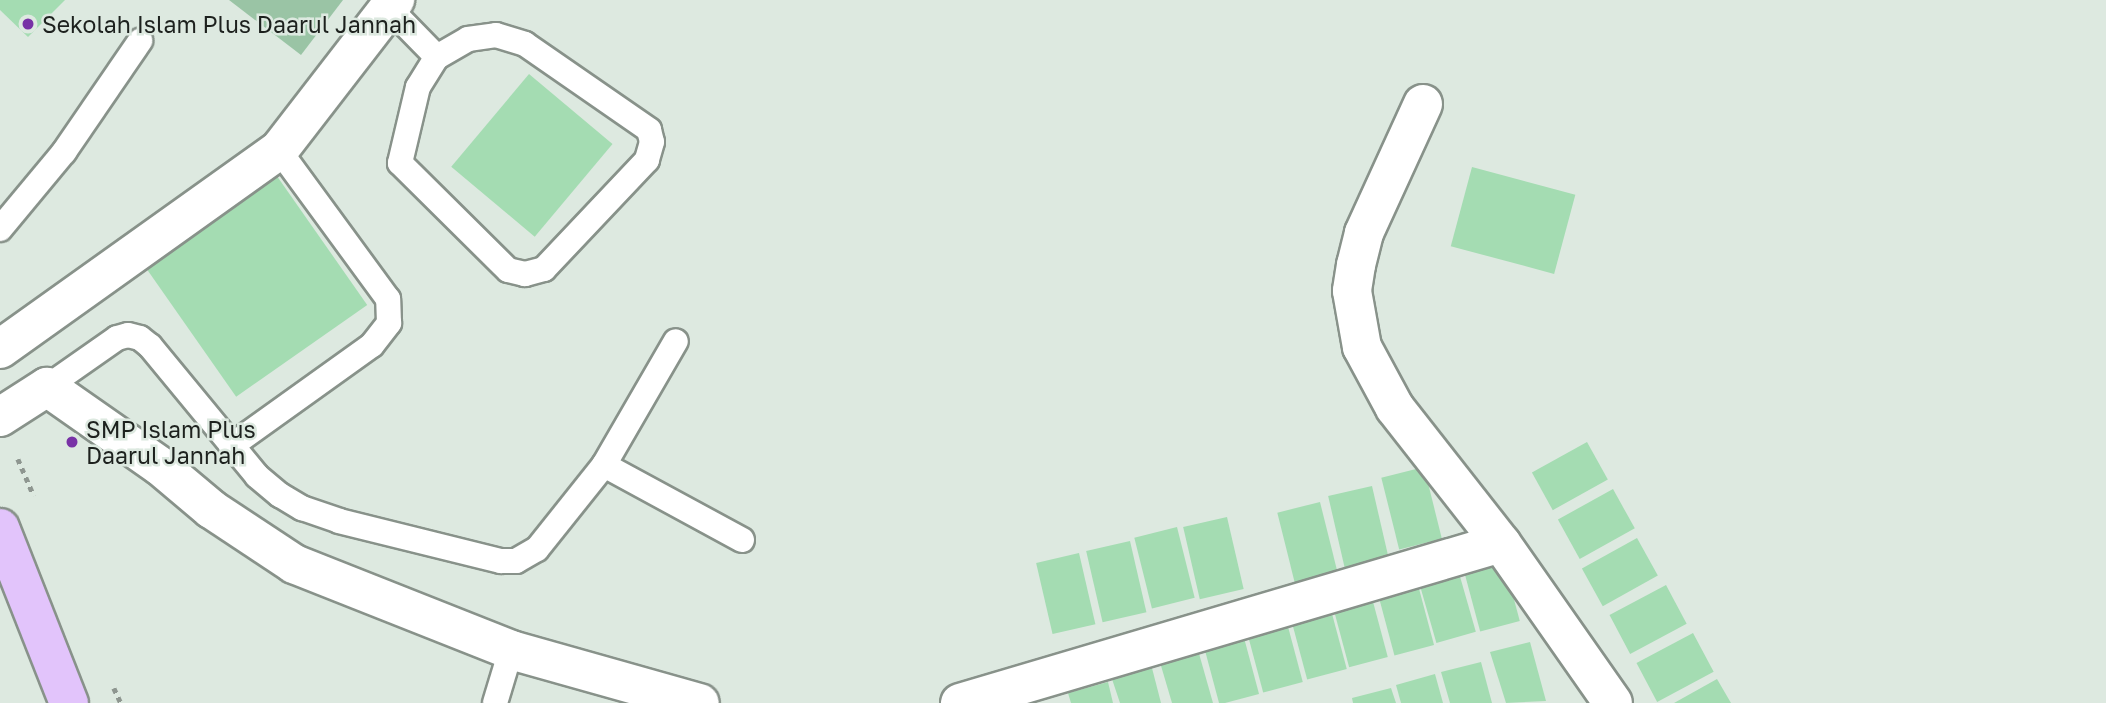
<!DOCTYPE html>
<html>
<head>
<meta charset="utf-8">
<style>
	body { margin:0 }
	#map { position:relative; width:2106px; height:703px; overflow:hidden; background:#dde9e0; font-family:"Golos Text",sans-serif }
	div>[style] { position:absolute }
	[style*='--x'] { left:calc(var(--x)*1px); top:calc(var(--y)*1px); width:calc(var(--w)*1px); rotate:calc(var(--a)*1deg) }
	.green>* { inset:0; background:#9ac4a5 }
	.building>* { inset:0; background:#a4dcb2; transform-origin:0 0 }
	.path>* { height:4.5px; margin-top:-2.25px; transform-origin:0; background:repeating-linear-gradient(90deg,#8e9690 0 5px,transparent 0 10px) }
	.roads { filter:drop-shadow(2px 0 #88928a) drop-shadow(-2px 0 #88928a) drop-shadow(0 2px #88928a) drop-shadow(0 -2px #88928a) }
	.service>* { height:24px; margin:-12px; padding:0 12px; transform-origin:12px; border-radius:12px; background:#fff }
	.minor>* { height:38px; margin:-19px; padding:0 19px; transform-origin:19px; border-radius:19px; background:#fff }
	.primary>* { height:38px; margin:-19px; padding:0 19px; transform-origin:19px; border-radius:19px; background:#e2c4fb }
	.dots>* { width:19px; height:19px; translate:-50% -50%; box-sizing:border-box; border:4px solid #dde9e0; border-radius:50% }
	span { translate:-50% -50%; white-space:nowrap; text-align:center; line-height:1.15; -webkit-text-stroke:5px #dde9e0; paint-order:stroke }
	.poi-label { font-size:23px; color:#1d211e }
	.left { translate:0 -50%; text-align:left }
</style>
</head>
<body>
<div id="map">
	<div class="green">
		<i style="clip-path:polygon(229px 0,343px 0,301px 55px)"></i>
	</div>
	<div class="building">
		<i style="clip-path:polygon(0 0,65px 0,28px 37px,0 10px)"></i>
		<i style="left:529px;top:74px;width:109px;height:121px;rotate:40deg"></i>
		<i style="left:1472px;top:167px;width:107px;height:82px;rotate:15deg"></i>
		<i style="left:272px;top:169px;width:166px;height:160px;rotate:55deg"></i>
		<i style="left:1587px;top:442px;width:43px;height:63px;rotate:61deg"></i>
		<i style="left:1424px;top:467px;width:74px;height:44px;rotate:76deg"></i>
		<i style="left:1372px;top:486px;width:74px;height:45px;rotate:77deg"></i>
		<i style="left:1613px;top:489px;width:45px;height:63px;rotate:61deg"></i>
		<i style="left:1320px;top:502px;width:73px;height:44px;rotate:76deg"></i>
		<i style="left:1227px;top:517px;width:74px;height:45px;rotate:77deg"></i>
		<i style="left:1177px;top:527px;width:73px;height:44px;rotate:76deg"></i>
		<i style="left:1637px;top:538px;width:43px;height:63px;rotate:61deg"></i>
		<i style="left:1130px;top:541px;width:73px;height:45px;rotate:77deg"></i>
		<i style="left:1079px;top:553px;width:73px;height:44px;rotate:77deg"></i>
		<i style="left:1504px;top:562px;width:61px;height:41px;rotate:75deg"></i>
		<i style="left:1459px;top:573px;width:61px;height:41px;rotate:74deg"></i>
		<i style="left:1418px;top:585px;width:62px;height:41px;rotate:75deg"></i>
		<i style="left:1666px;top:585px;width:44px;height:64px;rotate:62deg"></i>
		<i style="left:1372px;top:598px;width:61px;height:40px;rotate:75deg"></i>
		<i style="left:1331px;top:610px;width:61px;height:41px;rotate:75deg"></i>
		<i style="left:1287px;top:623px;width:61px;height:41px;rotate:75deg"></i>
		<i style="left:1693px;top:633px;width:44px;height:64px;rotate:62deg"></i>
		<i style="left:1243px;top:634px;width:62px;height:41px;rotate:75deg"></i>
		<i style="clip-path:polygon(1530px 642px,1546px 701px,1506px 703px,1490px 652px)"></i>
		<i style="clip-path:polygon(1198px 650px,1213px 703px,1172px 703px,1159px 659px)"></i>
		<i style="clip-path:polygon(1481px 662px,1492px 703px,1450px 703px,1441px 672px)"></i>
		<i style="clip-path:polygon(1152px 668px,1161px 703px,1120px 703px,1112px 679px)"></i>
		<i style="clip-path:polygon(1435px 674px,1443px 703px,1401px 703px,1396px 685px)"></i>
		<i style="clip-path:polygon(1717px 679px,1731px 703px,1674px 703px)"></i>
		<i style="clip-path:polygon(1108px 682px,1113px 703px,1071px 703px,1068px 693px)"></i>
		<i style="clip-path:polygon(1391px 688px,1396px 703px,1353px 703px,1352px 698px)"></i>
	</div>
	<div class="path">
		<i style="--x:18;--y:459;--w:40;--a:66.6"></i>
		<i style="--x:114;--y:688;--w:17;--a:65"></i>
	</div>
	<div class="roads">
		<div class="service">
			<i style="--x:389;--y:8;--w:69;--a:45.6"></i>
			<i style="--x:496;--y:35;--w:30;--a:17"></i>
			<i style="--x:525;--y:44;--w:151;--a:34.7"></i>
			<i style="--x:649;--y:130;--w:12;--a:76"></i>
			<i style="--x:652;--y:142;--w:19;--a:106"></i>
			<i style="--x:647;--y:160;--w:150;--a:133.4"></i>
			<i style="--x:544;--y:269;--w:20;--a:165"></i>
			<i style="--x:525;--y:274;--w:17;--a:-167"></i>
			<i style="--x:508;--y:270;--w:152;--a:-135.3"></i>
			<i style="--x:400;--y:163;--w:78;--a:-76.7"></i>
			<i style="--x:418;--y:87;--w:36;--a:-58"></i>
			<i style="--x:437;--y:57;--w:36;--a:-30"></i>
			<i style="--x:468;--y:39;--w:28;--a:-8"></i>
			<i style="--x:0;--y:229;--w:100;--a:-50.3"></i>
			<i style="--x:64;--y:152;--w:135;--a:-55.6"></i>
			<i style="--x:47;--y:387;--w:85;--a:-35"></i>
			<i style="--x:117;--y:338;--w:11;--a:-15"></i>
			<i style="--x:128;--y:335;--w:12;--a:14"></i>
			<i style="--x:140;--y:338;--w:13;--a:39"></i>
			<i style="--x:150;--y:346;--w:168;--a:50.5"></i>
			<i style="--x:257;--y:476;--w:30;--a:40"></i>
			<i style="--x:280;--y:495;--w:26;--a:31"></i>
			<i style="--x:302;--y:508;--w:39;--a:19"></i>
			<i style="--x:339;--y:521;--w:167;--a:13.9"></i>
			<i style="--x:501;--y:561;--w:15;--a:0"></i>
			<i style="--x:516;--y:561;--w:24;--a:-30"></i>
			<i style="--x:537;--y:549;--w:107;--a:-51.4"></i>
			<i style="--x:604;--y:465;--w:143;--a:-59.9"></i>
			<i style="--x:231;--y:446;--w:173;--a:-35.6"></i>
			<i style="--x:372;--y:345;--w:28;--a:-52"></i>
			<i style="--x:389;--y:323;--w:24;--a:-92"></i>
			<i style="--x:388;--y:299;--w:185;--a:-126.2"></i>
			<i style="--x:604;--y:465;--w:157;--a:28.5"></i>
			<i style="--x:495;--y:703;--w:55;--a:-73.2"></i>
		</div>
		<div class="minor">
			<i style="--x:1423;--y:104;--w:142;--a:114.6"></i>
			<i style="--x:1364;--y:233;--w:33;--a:104"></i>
			<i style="--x:1356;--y:265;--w:26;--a:99"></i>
			<i style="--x:1352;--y:291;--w:57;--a:79.9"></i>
			<i style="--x:1362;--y:347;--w:69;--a:61.6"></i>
			<i style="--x:1395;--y:408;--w:172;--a:51.9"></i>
			<i style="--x:1501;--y:543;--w:195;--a:55"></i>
			<i style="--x:0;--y:349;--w:343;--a:-35.5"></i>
			<i style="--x:279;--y:150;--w:190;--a:-52.3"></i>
			<i style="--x:0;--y:417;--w:56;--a:-32.6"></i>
			<i style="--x:47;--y:387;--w:138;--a:35"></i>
			<i style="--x:160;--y:466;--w:67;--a:40.1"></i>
			<i style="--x:211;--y:509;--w:100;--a:33.5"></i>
			<i style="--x:294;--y:564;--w:233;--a:21.6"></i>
			<i style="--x:511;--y:650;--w:196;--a:15.7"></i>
			<i style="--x:960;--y:703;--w:564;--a:-16.48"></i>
		</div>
		<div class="primary">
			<i style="--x:0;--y:528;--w:188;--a:68.5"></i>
		</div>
	</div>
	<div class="dots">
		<i style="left:28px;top:24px;background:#7832a6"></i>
		<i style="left:72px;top:442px;background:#7832a6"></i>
	</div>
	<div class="poi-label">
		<span class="left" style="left:42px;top:24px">Sekolah Islam Plus Daarul Jannah</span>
		<span class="left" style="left:86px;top:442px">SMP Islam Plus<br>Daarul Jannah</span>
	</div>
</div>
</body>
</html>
